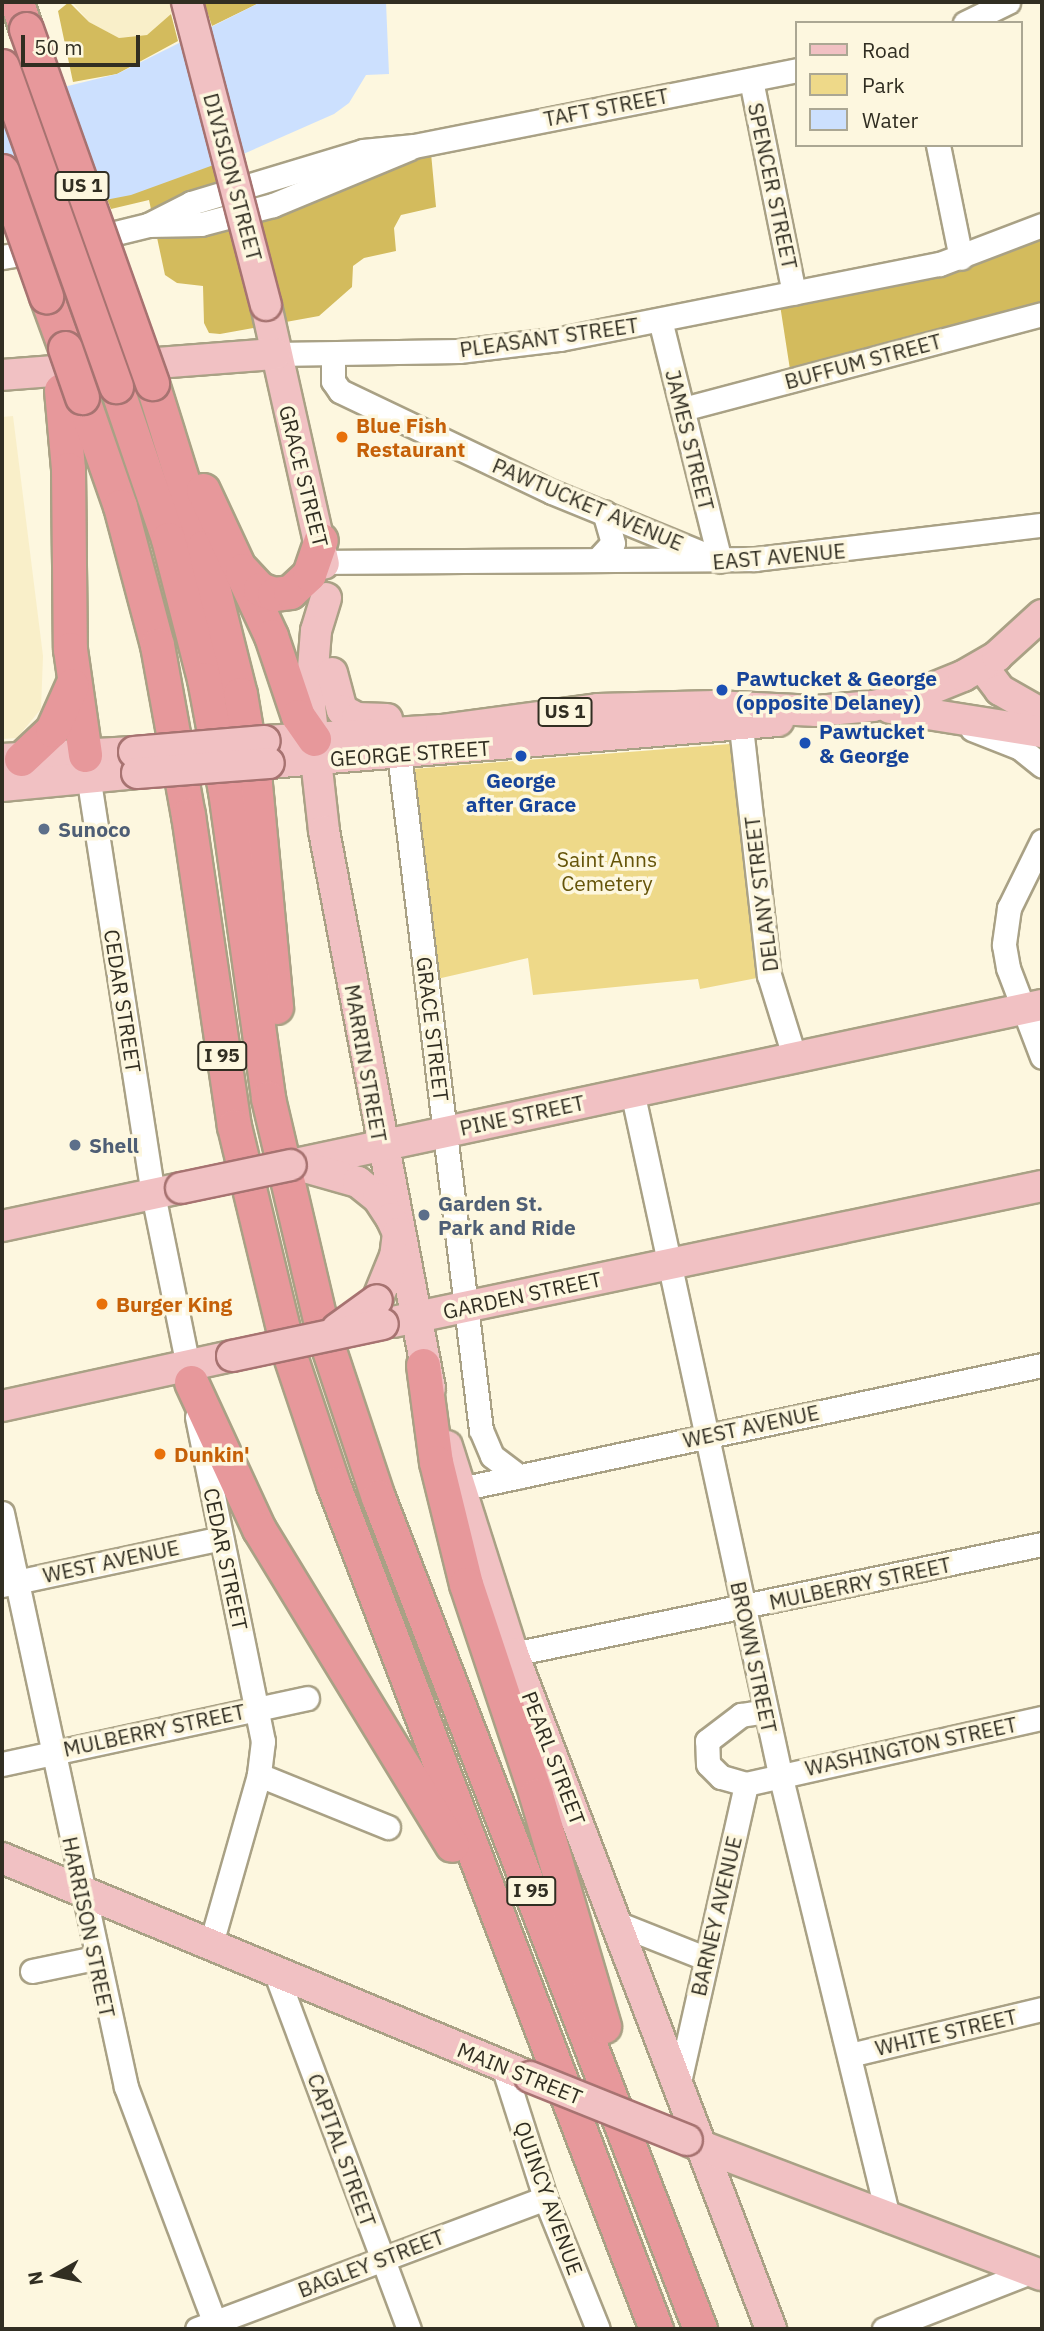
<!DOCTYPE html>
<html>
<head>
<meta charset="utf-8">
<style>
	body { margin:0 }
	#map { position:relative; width:1044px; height:2331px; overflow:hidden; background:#fdf7df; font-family:"IBM Plex Sans",sans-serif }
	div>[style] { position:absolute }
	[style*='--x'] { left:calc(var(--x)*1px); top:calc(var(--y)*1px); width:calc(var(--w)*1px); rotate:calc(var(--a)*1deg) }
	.built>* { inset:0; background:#f9efc9 }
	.green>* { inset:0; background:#eed989 }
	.forest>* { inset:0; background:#d3bb5d }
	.water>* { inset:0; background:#cce0fe }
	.roads { filter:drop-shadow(2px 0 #a9a185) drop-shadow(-2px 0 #a9a185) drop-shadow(0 2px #a9a185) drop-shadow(0 -2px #a9a185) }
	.minor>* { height:23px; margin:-11.5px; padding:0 11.5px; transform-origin:11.5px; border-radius:11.5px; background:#fff }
	.major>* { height:30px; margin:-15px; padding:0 15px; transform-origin:15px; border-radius:15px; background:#f1c1c3 }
	.highway>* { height:33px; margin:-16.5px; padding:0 16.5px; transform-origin:16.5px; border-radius:16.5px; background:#e7989b }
	.bridges { filter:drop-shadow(2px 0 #a77371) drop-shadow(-2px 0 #a77371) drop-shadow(0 2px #a77371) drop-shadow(0 -2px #a77371) }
	.major-bridge>* { height:30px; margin:-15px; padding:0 15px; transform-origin:15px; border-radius:15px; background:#f1c1c3 }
	.highway-bridge>* { height:33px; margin:-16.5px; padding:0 16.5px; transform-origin:16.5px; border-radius:16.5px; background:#e7989b }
	.dots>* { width:19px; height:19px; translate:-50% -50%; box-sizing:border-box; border:4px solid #fdf7df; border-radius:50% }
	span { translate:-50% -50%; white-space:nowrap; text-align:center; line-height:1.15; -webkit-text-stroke:7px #fdf7df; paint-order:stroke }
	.shield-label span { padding:2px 5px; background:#fdf7df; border:2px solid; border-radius:5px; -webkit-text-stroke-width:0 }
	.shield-label { font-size:19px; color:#312e22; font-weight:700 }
	.street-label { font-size:21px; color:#312e22 }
	.food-label { font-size:21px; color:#c56008; font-weight:700 }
	.left { translate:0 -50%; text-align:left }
	.transit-label { font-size:21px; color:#164399; font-weight:700 }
	.service-label { font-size:21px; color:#4e5e75; font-weight:700 }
	.park-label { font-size:21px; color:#655409 }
	.frame { position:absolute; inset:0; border:4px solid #312e22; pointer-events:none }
	.legend { position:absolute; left:795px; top:21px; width:228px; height:126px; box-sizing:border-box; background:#fdf7df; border:2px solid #aba793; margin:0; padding:9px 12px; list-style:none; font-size:21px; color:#312e22 }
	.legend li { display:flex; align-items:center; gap:14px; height:35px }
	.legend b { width:35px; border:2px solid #aba793 }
	.north { position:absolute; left:21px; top:2240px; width:70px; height:70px; -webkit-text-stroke:5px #fdf7df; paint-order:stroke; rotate:261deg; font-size:19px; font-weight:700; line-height:28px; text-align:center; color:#312e22 }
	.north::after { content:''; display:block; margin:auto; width:24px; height:32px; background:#312e22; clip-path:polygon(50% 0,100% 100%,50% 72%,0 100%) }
	.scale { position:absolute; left:21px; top:35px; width:119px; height:32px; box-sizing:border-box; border:4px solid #312e22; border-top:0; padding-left:9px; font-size:21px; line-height:24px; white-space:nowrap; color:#312e22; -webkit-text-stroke:5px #fdf7df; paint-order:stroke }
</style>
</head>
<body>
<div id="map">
	<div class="built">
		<i style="clip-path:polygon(72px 2px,185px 2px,147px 35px,119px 38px,89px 22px)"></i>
		<i style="clip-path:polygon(13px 416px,43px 656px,41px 709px,17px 738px,2px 739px,2px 417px)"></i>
	</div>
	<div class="green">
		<i style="clip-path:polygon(730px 744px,757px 978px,700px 989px,698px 979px,533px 995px,528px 958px,437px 979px,412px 769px)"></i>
	</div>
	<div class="forest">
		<i style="clip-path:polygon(69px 2px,89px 22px,119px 38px,147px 35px,171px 14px,178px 41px,117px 74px,73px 82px,58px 11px)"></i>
		<i style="clip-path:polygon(204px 2px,261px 2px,212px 26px)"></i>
		<i style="clip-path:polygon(431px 153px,436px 207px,401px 215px,394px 228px,396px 251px,364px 258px,353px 266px,352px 287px,319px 316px,220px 334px,209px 333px,204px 323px,203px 286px,177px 283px,165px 275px,149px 200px,111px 209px,107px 199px,233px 157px,239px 180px)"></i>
		<i style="clip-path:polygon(1042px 220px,1042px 312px,791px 376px,778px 292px,959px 257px)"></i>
	</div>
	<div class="water">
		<i style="clip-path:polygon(261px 2px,386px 2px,389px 74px,366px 75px,349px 103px,334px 114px,241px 155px,131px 195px,2px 220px,2px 102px,117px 74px)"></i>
	</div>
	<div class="roads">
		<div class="minor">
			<i style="--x:965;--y:23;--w:48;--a:-26"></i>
			<i style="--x:751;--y:80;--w:217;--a:78.6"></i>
			<i style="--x:938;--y:145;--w:115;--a:78.5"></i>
			<i style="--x:148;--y:225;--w:48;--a:-27.1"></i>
			<i style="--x:191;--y:203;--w:180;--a:-16.8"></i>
			<i style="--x:363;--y:151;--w:51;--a:-5.6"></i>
			<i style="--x:414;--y:146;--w:390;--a:-11.2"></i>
			<i style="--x:87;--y:240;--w:63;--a:-13.8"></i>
			<i style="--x:148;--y:225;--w:53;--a:-1.1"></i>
			<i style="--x:201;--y:224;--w:74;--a:-14.8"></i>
			<i style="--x:273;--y:205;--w:146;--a:-22.5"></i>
			<i style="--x:2;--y:257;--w:43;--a:-9.5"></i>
			<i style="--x:660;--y:320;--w:248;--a:76"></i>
			<i style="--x:275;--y:354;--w:184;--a:-0.9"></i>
			<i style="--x:459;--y:351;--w:102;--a:-6.8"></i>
			<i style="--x:560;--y:339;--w:387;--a:-11.2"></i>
			<i style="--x:940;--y:264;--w:109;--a:-20.9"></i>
			<i style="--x:333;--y:354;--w:27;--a:90"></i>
			<i style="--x:333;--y:381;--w:12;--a:55"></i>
			<i style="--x:340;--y:391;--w:235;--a:25.5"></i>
			<i style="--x:552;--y:492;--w:175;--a:22.2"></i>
			<i style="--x:683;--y:409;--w:371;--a:-14.8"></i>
			<i style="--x:597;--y:560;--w:23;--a:-47"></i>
			<i style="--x:613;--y:543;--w:32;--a:-106"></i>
			<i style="--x:324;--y:562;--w:431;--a:-0.4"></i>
			<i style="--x:755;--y:559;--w:289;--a:-6.8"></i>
			<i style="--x:741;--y:727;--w:250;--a:83.6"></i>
			<i style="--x:769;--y:975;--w:88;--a:72.8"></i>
			<i style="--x:972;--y:729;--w:52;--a:21.6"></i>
			<i style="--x:1020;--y:748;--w:28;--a:39"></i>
			<i style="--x:397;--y:737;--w:698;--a:83.09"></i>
			<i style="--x:481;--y:1430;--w:28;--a:67"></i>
			<i style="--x:492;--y:1456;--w:34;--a:37"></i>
			<i style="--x:86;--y:762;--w:437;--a:81.2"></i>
			<i style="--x:153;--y:1194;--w:190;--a:78.5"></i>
			<i style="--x:1042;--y:841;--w:75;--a:116.2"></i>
			<i style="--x:1009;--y:908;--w:37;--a:98"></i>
			<i style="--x:1004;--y:945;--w:23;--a:80"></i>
			<i style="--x:1008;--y:968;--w:95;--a:69.1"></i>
			<i style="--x:632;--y:1091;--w:699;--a:77.77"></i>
			<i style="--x:780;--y:1774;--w:459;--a:76.3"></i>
			<i style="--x:197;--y:1417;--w:331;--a:78.5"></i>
			<i style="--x:263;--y:1741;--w:34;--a:97"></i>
			<i style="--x:259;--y:1775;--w:176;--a:105.9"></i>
			<i style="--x:460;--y:1489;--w:595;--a:-12.03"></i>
			<i style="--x:2;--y:1513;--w:587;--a:77.81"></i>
			<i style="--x:126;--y:2087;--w:259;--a:69.4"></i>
			<i style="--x:2;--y:1585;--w:224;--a:-12.1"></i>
			<i style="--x:513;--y:1654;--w:540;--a:-11.75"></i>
			<i style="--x:2;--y:1764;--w:312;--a:-12.2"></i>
			<i style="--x:259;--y:1775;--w:139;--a:22"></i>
			<i style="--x:746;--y:1784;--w:26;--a:-164"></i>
			<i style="--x:721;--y:1777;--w:18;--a:-135"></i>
			<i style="--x:708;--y:1764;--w:23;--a:-92"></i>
			<i style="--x:707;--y:1741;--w:43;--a:-37.4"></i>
			<i style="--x:741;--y:1715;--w:25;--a:-9"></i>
			<i style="--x:619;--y:1924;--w:92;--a:21.6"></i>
			<i style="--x:32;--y:1971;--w:64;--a:-11.7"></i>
			<i style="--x:275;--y:1971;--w:382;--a:69.5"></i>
			<i style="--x:850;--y:2055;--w:197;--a:-13.5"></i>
			<i style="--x:503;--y:2066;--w:139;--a:72.3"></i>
			<i style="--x:545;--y:2198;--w:141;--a:68"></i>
			<i style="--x:679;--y:2082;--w:305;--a:-77.3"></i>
			<i style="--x:746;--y:1784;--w:303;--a:-12.6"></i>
			<i style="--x:197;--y:2329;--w:372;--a:-20.6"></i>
			<i style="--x:884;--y:2329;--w:160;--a:-21.3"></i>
		</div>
		<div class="major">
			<i style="--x:266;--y:305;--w:265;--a:77.4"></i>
			<i style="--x:2;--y:375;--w:274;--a:-4.4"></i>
			<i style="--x:326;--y:598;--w:34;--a:107"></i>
			<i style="--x:316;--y:631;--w:75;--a:94.6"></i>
			<i style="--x:310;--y:706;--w:126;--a:83.6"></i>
			<i style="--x:324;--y:831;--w:567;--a:79.23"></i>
			<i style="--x:982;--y:666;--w:30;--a:53"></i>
			<i style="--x:1000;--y:690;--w:48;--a:29.7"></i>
			<i style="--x:332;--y:673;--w:38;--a:75"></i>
			<i style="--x:342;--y:710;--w:17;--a:28"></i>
			<i style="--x:357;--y:718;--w:30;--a:2"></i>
			<i style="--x:890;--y:708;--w:154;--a:9"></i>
			<i style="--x:265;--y:741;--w:176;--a:-3.6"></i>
			<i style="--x:441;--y:730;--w:158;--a:-7.6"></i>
			<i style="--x:598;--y:709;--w:116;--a:-1.5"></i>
			<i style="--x:714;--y:706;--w:103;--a:2.8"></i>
			<i style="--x:817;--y:711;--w:56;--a:-5.1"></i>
			<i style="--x:873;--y:706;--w:39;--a:-13"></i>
			<i style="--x:911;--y:697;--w:56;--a:-22"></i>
			<i style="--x:963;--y:676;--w:39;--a:-30"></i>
			<i style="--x:997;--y:656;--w:61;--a:-42.3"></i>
			<i style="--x:2;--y:759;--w:132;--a:-3"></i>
			<i style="--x:269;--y:763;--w:511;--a:-4.72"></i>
			<i style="--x:2;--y:786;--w:136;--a:-5.5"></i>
			<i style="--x:291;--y:1165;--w:768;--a:-12.03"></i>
			<i style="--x:305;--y:1167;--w:55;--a:15.8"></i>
			<i style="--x:358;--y:1182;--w:26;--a:39"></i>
			<i style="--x:378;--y:1198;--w:24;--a:57"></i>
			<i style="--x:391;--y:1218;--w:17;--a:65"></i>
			<i style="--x:398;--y:1233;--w:23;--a:97"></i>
			<i style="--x:395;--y:1256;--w:48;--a:112.2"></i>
			<i style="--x:2;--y:1226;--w:183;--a:-12"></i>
			<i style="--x:393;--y:1322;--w:663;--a:-11.84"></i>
			<i style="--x:2;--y:1406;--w:235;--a:-12.3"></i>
			<i style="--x:447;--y:1446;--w:218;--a:72.4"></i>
			<i style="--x:513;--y:1654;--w:723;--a:69.08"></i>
			<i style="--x:2;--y:1858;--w:572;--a:22.53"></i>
			<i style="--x:691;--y:2142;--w:375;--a:20.8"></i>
		</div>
		<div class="highway">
			<i style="--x:17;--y:2;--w:28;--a:72"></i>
			<i style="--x:46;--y:296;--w:55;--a:69.9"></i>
			<i style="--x:152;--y:383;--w:172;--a:72.7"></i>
			<i style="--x:203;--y:547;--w:152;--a:75.9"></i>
			<i style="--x:240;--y:694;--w:91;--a:80.5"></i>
			<i style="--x:255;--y:784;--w:224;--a:84.6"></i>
			<i style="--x:116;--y:386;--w:162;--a:71.2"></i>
			<i style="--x:168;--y:539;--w:145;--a:75.6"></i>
			<i style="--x:204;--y:679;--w:114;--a:79.4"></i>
			<i style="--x:225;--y:791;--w:310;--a:82"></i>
			<i style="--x:268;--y:1098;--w:237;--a:76.8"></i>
			<i style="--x:322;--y:1329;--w:177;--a:71.6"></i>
			<i style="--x:378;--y:1497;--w:892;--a:68.84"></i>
			<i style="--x:61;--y:390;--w:79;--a:84.9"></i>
			<i style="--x:68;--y:469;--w:180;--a:89.4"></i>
			<i style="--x:70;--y:649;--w:107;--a:81.9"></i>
			<i style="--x:82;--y:397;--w:115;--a:70.8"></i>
			<i style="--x:120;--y:506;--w:144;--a:75.1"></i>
			<i style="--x:157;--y:645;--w:173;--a:79.7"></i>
			<i style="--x:188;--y:815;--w:314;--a:81.6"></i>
			<i style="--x:234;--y:1126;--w:230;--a:76.4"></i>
			<i style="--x:288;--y:1350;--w:141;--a:71.4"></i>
			<i style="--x:333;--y:1484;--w:905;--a:69.08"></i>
			<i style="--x:203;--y:490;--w:161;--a:65"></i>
			<i style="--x:271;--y:636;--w:84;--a:71.4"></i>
			<i style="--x:298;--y:716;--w:28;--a:55"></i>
			<i style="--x:242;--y:570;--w:26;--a:47"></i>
			<i style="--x:260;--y:589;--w:15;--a:20"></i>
			<i style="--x:274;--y:594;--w:16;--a:-7"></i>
			<i style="--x:290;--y:592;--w:26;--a:-43"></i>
			<i style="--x:309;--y:574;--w:36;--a:-71"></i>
			<i style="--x:21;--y:759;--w:42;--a:-43.1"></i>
			<i style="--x:52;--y:730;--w:49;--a:-66"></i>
			<i style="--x:423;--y:1365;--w:98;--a:82.4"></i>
			<i style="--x:436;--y:1462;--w:126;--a:76.2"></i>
			<i style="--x:466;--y:1584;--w:222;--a:71.6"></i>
			<i style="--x:536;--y:1795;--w:241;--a:73.6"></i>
			<i style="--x:191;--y:1382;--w:162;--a:65.2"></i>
			<i style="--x:259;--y:1529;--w:370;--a:58.6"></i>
		</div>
	</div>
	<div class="bridges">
		<div class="major-bridge">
			<i style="--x:187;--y:2;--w:313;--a:75.4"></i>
			<i style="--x:134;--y:752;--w:131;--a:-4.8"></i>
			<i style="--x:137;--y:773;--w:132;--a:-4.3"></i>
			<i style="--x:181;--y:1188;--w:112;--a:-11.8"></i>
			<i style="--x:337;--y:1329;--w:49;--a:-35.9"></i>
			<i style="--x:232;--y:1356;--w:154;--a:-12"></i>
			<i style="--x:530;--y:2077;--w:169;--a:21.9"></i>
		</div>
		<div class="highway-bridge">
			<i style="--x:26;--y:29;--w:376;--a:70.4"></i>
			<i style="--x:2;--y:66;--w:340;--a:70.4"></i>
			<i style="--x:2;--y:171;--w:133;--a:70.6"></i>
			<i style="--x:65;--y:348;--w:52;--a:70.9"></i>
		</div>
	</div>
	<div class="dots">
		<i style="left:342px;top:437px;background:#e8710a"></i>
		<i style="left:722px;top:690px;background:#1a4fb4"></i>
		<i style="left:805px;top:743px;background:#1a4fb4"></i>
		<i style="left:521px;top:756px;background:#1a4fb4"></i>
		<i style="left:44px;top:829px;background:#5c6f8a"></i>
		<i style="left:75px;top:1145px;background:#5c6f8a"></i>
		<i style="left:424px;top:1215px;background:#5c6f8a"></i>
		<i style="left:102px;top:1304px;background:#e8710a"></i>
		<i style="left:160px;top:1454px;background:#e8710a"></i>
	</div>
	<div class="shield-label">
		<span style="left:82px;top:186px">US 1</span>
		<span style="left:565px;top:712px">US 1</span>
		<span style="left:222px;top:1056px">I 95</span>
		<span style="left:531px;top:1891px">I 95</span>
	</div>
	<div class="street-label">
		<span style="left:606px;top:107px;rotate:-11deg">TAFT STREET</span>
		<span style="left:233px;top:177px;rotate:75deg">DIVISION STREET</span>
		<span style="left:773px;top:186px;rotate:78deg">SPENCER STREET</span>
		<span style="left:549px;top:337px;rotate:-8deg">PLEASANT STREET</span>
		<span style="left:863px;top:361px;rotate:-15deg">BUFFUM STREET</span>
		<span style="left:690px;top:440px;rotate:76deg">JAMES STREET</span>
		<span style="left:304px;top:476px;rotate:76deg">GRACE STREET</span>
		<span style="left:588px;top:504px;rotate:23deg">PAWTUCKET AVENUE</span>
		<span style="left:779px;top:556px;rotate:-5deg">EAST AVENUE</span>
		<span style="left:410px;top:753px;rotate:-4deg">GEORGE STREET</span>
		<span style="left:761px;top:894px;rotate:-97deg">DELANY STREET</span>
		<span style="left:123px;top:1001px;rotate:81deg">CEDAR STREET</span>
		<span style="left:433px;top:1029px;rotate:83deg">GRACE STREET</span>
		<span style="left:366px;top:1063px;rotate:80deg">MARRIN STREET</span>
		<span style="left:522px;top:1115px;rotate:-12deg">PINE STREET</span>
		<span style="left:522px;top:1295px;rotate:-12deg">GARDEN STREET</span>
		<span style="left:751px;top:1426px;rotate:-12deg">WEST AVENUE</span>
		<span style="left:226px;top:1559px;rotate:78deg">CEDAR STREET</span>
		<span style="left:111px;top:1561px;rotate:-12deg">WEST AVENUE</span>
		<span style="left:860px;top:1583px;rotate:-12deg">MULBERRY STREET</span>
		<span style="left:754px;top:1657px;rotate:78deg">BROWN STREET</span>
		<span style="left:154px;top:1730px;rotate:-12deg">MULBERRY STREET</span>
		<span style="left:911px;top:1746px;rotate:-12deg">WASHINGTON STREET</span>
		<span style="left:554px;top:1758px;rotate:69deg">PEARL STREET</span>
		<span style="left:716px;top:1916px;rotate:-77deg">BARNEY AVENUE</span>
		<span style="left:89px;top:1927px;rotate:78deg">HARRISON STREET</span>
		<span style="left:946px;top:2032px;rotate:-13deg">WHITE STREET</span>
		<span style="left:520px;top:2073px;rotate:22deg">MAIN STREET</span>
		<span style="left:342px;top:2150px;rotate:70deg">CAPITAL STREET</span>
		<span style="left:549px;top:2198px;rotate:70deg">QUINCY AVENUE</span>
		<span style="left:371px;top:2263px;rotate:-21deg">BAGLEY STREET</span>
	</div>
	<div class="food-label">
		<span class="left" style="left:356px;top:437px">Blue Fish<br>Restaurant</span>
		<span class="left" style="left:116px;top:1304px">Burger King</span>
		<span class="left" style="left:174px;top:1454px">Dunkin'</span>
	</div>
	<div class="transit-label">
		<span class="left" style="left:736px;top:690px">Pawtucket &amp; George<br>(opposite Delaney)</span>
		<span class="left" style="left:819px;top:743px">Pawtucket<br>&amp; George</span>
		<span style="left:521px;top:792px">George<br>after Grace</span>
	</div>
	<div class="service-label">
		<span class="left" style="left:58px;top:829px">Sunoco</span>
		<span class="left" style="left:89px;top:1145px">Shell</span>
		<span class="left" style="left:438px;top:1215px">Garden St.<br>Park and Ride</span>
	</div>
	<div class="park-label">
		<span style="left:607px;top:871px">Saint Anns<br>Cemetery</span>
	</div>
	<div class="frame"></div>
	<ul class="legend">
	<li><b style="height:9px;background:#f1c1c3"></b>Road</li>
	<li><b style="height:19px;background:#eed989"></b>Park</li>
	<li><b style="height:19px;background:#cce0fe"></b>Water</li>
	</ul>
	<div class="north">N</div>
	<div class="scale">50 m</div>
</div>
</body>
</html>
